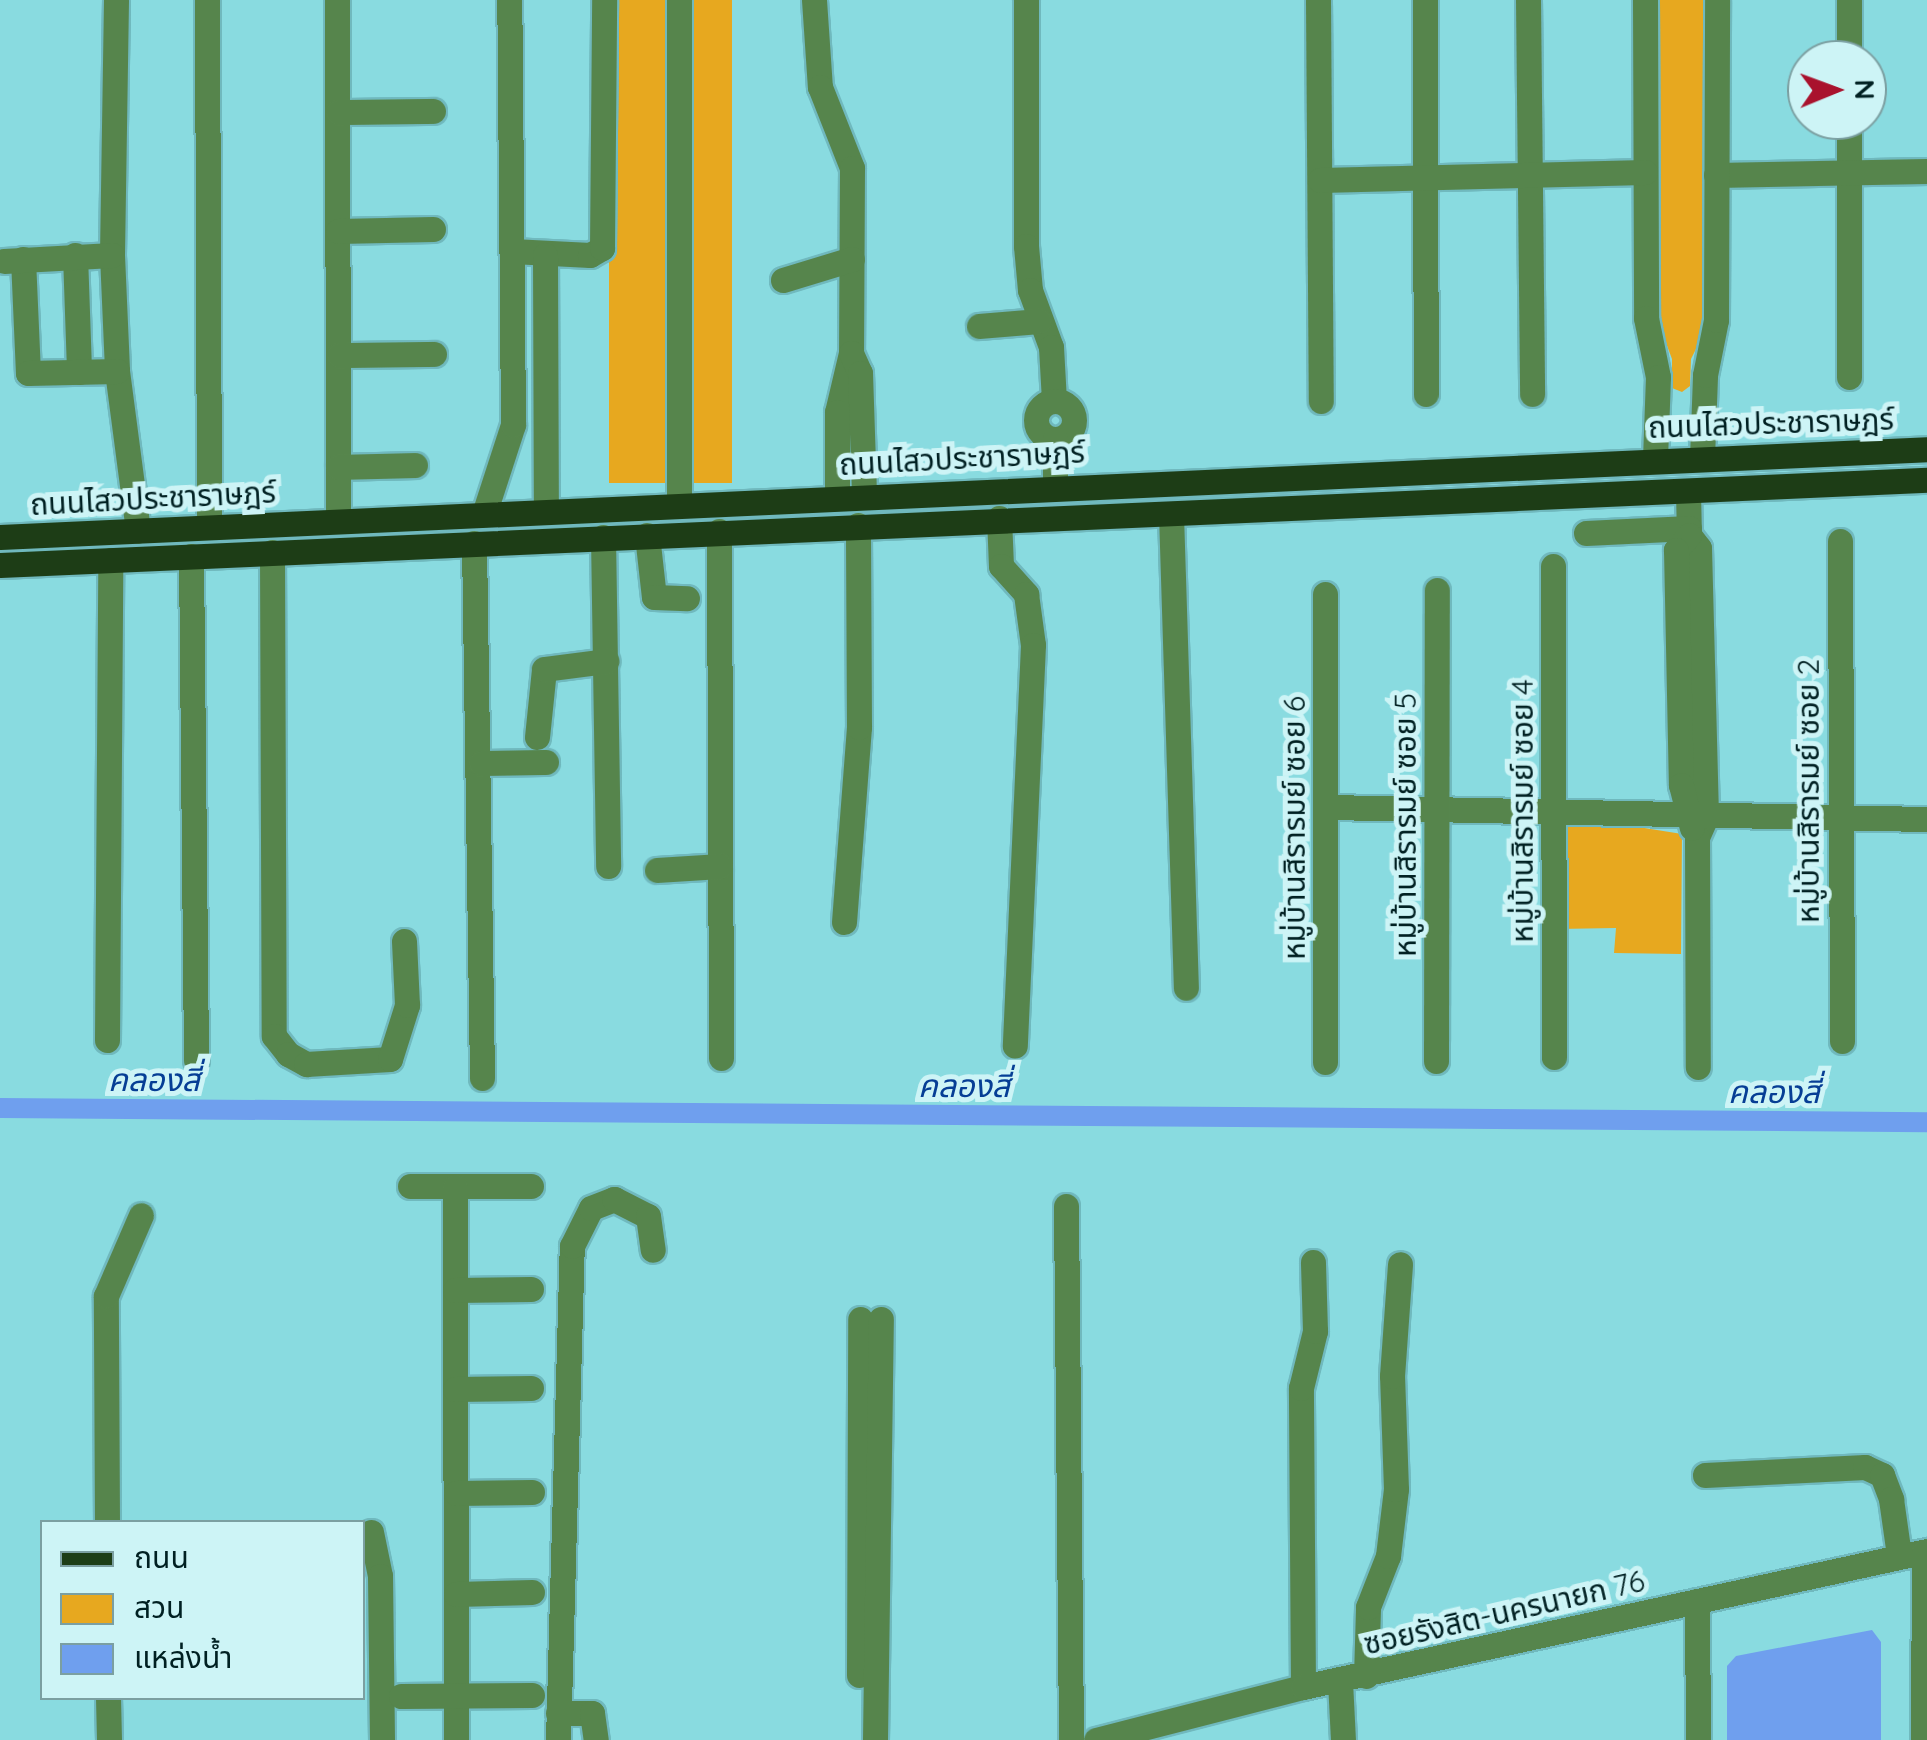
<!DOCTYPE html>
<html>
<head>
<meta charset="utf-8">
<style>
	body { margin:0 }
	#map { position:relative; width:1927px; height:1740px; overflow:hidden; background:#89dbe0; font-family:Quicksand,"Noto Sans Thai",sans-serif }
	div>[style] { position:absolute }
	[style*='--x'] { left:calc(var(--x)*1px); top:calc(var(--y)*1px); width:calc(var(--w)*1px); rotate:calc(var(--a)*1deg) }
	.green>* { inset:0; background:#e7a81f; transform-origin:0 0 }
	.water>* { inset:0; background:#6f9fee }
	.canal>* { height:20px; margin:-10px; padding:0 10px; transform-origin:10px; border-radius:10px; background:#6f9fee }
	.roads { filter:drop-shadow(2px 0 #70b9be) drop-shadow(-2px 0 #70b9be) drop-shadow(0 2px #70b9be) drop-shadow(0 -2px #70b9be) }
	.minor>* { height:25px; margin:-12.5px; padding:0 12.5px; transform-origin:12.5px; border-radius:12.5px; background:#56854c }
	.minor>.ring { margin:-12.5px; padding:0; box-sizing:content-box; background:none; border:25px solid #56854c; border-radius:50% }
	.major>* { height:25px; margin:-12.5px; padding:0 12.5px; transform-origin:12.5px; border-radius:12.5px; background:#1d3d16 }
	span { translate:-50% -50%; white-space:nowrap; text-align:center; line-height:1.15; -webkit-text-stroke:10px #cdf4f6; paint-order:stroke }
	.street-label { font-size:30px; color:#002022 }
	.water-label { font-size:32px; color:#063e95; font-style:italic }
	.legend { position:absolute; left:40px; top:1520px; width:325px; height:180px; box-sizing:border-box; background:#cdf4f6; border:2px solid #7b9fa1; margin:0; padding:12px 18px; list-style:none; font-size:30px; color:#002022 }
	.legend li { display:flex; align-items:center; gap:20px; height:50px }
	.legend b { width:50px; border:2px solid #7b9fa1 }
	.north { position:absolute; left:1787px; top:40px; width:100px; height:100px; box-sizing:border-box; background:#cdf4f6; border:2px solid #7b9fa1; border-radius:50%; rotate:89deg; font-size:28px; font-weight:700; line-height:40px; text-align:center; color:#002022 }
	.north::after { content:''; display:block; margin:auto; width:35px; height:45px; background:#a9122d; clip-path:polygon(50% 0,100% 100%,50% 72%,0 100%) }
</style>
</head>
<body>
<div id="map">
	<div class="green">
		<i style="left:609px;top:0;width:123px;height:483px"></i>
		<i style="clip-path:polygon(1660px 0,1705px 0,1703px 335px,1691px 359px,1690px 386px,1682px 392px,1672px 388px,1672px 359px,1660px 327px)"></i>
		<i style="clip-path:polygon(1613px 823px,1682px 834px,1681px 954px,1614px 953px,1616px 928px,1557px 929px,1555px 839px,1566px 827px)"></i>
	</div>
	<div class="water">
		<i style="clip-path:polygon(1872px 1630px,1881px 1642px,1881px 1740px,1727px 1740px,1727px 1666px,1736px 1656px)"></i>
	</div>
	<div class="canal">
		<i style="--x:0;--y:1108;--w:1927;--a:0.42"></i>
	</div>
	<div class="roads">
		<div class="minor">
			<i style="--x:116;--y:0;--w:255;--a:90.9"></i>
			<i style="--x:112;--y:255;--w:116;--a:87.5"></i>
			<i style="--x:117;--y:371;--w:161;--a:82.5"></i>
			<i style="--x:207;--y:0;--w:527;--a:89.78"></i>
			<i style="--x:337;--y:0;--w:521;--a:89.89"></i>
			<i style="--x:814;--y:0;--w:87;--a:86.1"></i>
			<i style="--x:820;--y:87;--w:87;--a:68.4"></i>
			<i style="--x:852;--y:168;--w:185;--a:90.3"></i>
			<i style="--x:851;--y:353;--w:61;--a:103.3"></i>
			<i style="--x:837;--y:412;--w:85;--a:90"></i>
			<i style="--x:1026;--y:0;--w:246;--a:90"></i>
			<i style="--x:1026;--y:246;--w:44;--a:84.8"></i>
			<i style="--x:1030;--y:290;--w:61;--a:69.8"></i>
			<i style="--x:1051;--y:347;--w:54;--a:86.8"></i>
			<i style="--x:1318;--y:0;--w:401;--a:89.6"></i>
			<i style="--x:1425;--y:0;--w:394;--a:89.9"></i>
			<i style="--x:1528;--y:0;--w:394;--a:89.4"></i>
			<i style="--x:1645;--y:0;--w:318;--a:89.8"></i>
			<i style="--x:1646;--y:318;--w:60;--a:78.5"></i>
			<i style="--x:1658;--y:377;--w:83;--a:92.1"></i>
			<i style="--x:1849;--y:60;--w:60;--a:-90"></i>
			<i style="--x:338;--y:112;--w:95;--a:-0.6"></i>
			<i style="--x:1849;--y:120;--w:257;--a:90"></i>
			<i style="--x:1716;--y:175;--w:211;--a:-1.1"></i>
			<i style="--x:1320;--y:180;--w:325;--a:-1.4"></i>
			<i style="--x:338;--y:231;--w:95;--a:-1.2"></i>
			<i style="--x:512;--y:251;--w:78;--a:2.9"></i>
			<i style="--x:590;--y:255;--w:14;--a:-30"></i>
			<i style="--x:602;--y:248;--w:248;--a:-89.5"></i>
			<i style="--x:75;--y:255;--w:117;--a:88"></i>
			<i style="--x:545;--y:255;--w:256;--a:89.8"></i>
			<i style="--x:23;--y:259;--w:114;--a:87.5"></i>
			<i style="--x:28;--y:373;--w:89;--a:-1.3"></i>
			<i style="--x:4;--y:261;--w:108;--a:-3.2"></i>
			<i style="--x:783;--y:280;--w:72;--a:-16.9"></i>
			<i style="--x:979;--y:326;--w:60;--a:-4.8"></i>
			<i style="--x:851;--y:353;--w:22;--a:66"></i>
			<i style="--x:860;--y:373;--w:123;--a:88.1"></i>
			<i style="--x:339;--y:355;--w:95;--a:-0.6"></i>
			<i class="ring" style="left:1036px;top:401px;width:13px;height:13px"></i>
			<i style="--x:1055;--y:439;--w:47;--a:90"></i>
			<i style="--x:1702;--y:458;--w:83;--a:-87.9"></i>
			<i style="--x:1705;--y:375;--w:56;--a:-78.7"></i>
			<i style="--x:1716;--y:320;--w:320;--a:-89.8"></i>
			<i style="--x:338;--y:467;--w:77;--a:-1.5"></i>
			<i style="--x:1688;--y:492;--w:43;--a:88.7"></i>
			<i style="--x:1689;--y:535;--w:16;--a:52"></i>
			<i style="--x:1699;--y:548;--w:269;--a:88.5"></i>
			<i style="--x:1706;--y:817;--w:22;--a:114"></i>
			<i style="--x:1697;--y:837;--w:230;--a:89.8"></i>
			<i style="--x:679;--y:505;--w:505;--a:-90"></i>
			<i style="--x:484;--y:514;--w:94;--a:-72"></i>
			<i style="--x:513;--y:425;--w:425;--a:-90.5"></i>
			<i style="--x:1171;--y:514;--w:474;--a:88.2"></i>
			<i style="--x:999;--y:518;--w:48;--a:87.6"></i>
			<i style="--x:1001;--y:566;--w:38;--a:48"></i>
			<i style="--x:1026;--y:594;--w:51;--a:82.2"></i>
			<i style="--x:1033;--y:645;--w:401;--a:92.6"></i>
			<i style="--x:719;--y:531;--w:527;--a:89.78"></i>
			<i style="--x:1586;--y:533;--w:103;--a:-2.8"></i>
			<i style="--x:647;--y:535;--w:62;--a:83.6"></i>
			<i style="--x:654;--y:597;--w:33;--a:2"></i>
			<i style="--x:1689;--y:535;--w:20;--a:131"></i>
			<i style="--x:1676;--y:550;--w:235;--a:88.8"></i>
			<i style="--x:1681;--y:785;--w:44;--a:75.7"></i>
			<i style="--x:603;--y:537;--w:329;--a:89.1"></i>
			<i style="--x:1840;--y:541;--w:500;--a:89.77"></i>
			<i style="--x:474;--y:543;--w:535;--a:89.14"></i>
			<i style="--x:272;--y:552;--w:484;--a:89.8"></i>
			<i style="--x:274;--y:1036;--w:23;--a:52"></i>
			<i style="--x:288;--y:1054;--w:21;--a:29"></i>
			<i style="--x:306;--y:1064;--w:84;--a:-3.4"></i>
			<i style="--x:390;--y:1059;--w:57;--a:-72.5"></i>
			<i style="--x:407;--y:1005;--w:64;--a:-92.7"></i>
			<i style="--x:191;--y:556;--w:504;--a:89.43"></i>
			<i style="--x:1553;--y:566;--w:491;--a:89.9"></i>
			<i style="--x:537;--y:737;--w:68;--a:-84.1"></i>
			<i style="--x:544;--y:669;--w:63;--a:-7.4"></i>
			<i style="--x:481;--y:763;--w:65;--a:-0.9"></i>
			<i style="--x:1328;--y:807;--w:599;--a:1.15"></i>
			<i style="--x:657;--y:870;--w:63;--a:-3.6"></i>
			<i style="--x:844;--y:922;--w:196;--a:-85.6"></i>
			<i style="--x:859;--y:727;--w:202;--a:-90.3"></i>
			<i style="--x:107;--y:1040;--w:480;--a:-89.6"></i>
			<i style="--x:1436;--y:1061;--w:471;--a:-89.9"></i>
			<i style="--x:1325;--y:1062;--w:468;--a:-90"></i>
			<i style="--x:410;--y:1186;--w:121;--a:0"></i>
			<i style="--x:455;--y:1187;--w:553;--a:89.9"></i>
			<i style="--x:1066;--y:1206;--w:534;--a:89.46"></i>
			<i style="--x:455;--y:1290;--w:76;--a:-0.8"></i>
			<i style="--x:455;--y:1389;--w:76;--a:-0.8"></i>
			<i style="--x:1705;--y:1475;--w:160;--a:-2.9"></i>
			<i style="--x:1865;--y:1467;--w:19;--a:25"></i>
			<i style="--x:1882;--y:1475;--w:26;--a:69"></i>
			<i style="--x:1891;--y:1499;--w:57;--a:81.9"></i>
			<i style="--x:456;--y:1493;--w:76;--a:-0.8"></i>
			<i style="--x:107;--y:1522;--w:226;--a:-90.3"></i>
			<i style="--x:106;--y:1296;--w:88;--a:-66.6"></i>
			<i style="--x:371;--y:1532;--w:45;--a:78.4"></i>
			<i style="--x:380;--y:1576;--w:164;--a:89.3"></i>
			<i style="--x:456;--y:1594;--w:76;--a:-1.5"></i>
			<i style="--x:1697;--y:1601;--w:139;--a:89.6"></i>
			<i style="--x:859;--y:1675;--w:356;--a:-89.8"></i>
			<i style="--x:1366;--y:1676;--w:69;--a:-88.3"></i>
			<i style="--x:1368;--y:1607;--w:55;--a:-68.6"></i>
			<i style="--x:1388;--y:1556;--w:67;--a:-83.2"></i>
			<i style="--x:1396;--y:1489;--w:113;--a:-92"></i>
			<i style="--x:1392;--y:1376;--w:112;--a:-85.9"></i>
			<i style="--x:1340;--y:1681;--w:59;--a:87.1"></i>
			<i style="--x:1303;--y:1687;--w:299;--a:-90.4"></i>
			<i style="--x:1301;--y:1388;--w:59;--a:-76.2"></i>
			<i style="--x:1315;--y:1331;--w:69;--a:-91.7"></i>
			<i style="--x:401;--y:1696;--w:131;--a:-0.4"></i>
			<i style="--x:108;--y:1698;--w:42;--a:88.6"></i>
			<i style="--x:558;--y:1713;--w:34;--a:0"></i>
			<i style="--x:592;--y:1713;--w:27;--a:82"></i>
			<i style="--x:558;--y:1740;--w:494;--a:-88.4"></i>
			<i style="--x:572;--y:1246;--w:42;--a:-63.4"></i>
			<i style="--x:591;--y:1208;--w:25;--a:-21"></i>
			<i style="--x:614;--y:1199;--w:38;--a:27"></i>
			<i style="--x:648;--y:1216;--w:34;--a:82"></i>
			<i style="--x:875;--y:1740;--w:421;--a:-89.2"></i>
			<i style="--x:1096;--y:1740;--w:214;--a:-14.4"></i>
			<i style="--x:1303;--y:1687;--w:639;--a:-12.3"></i>
			<i style="--x:1923;--y:1740;--w:188;--a:-89.7"></i>
		</div>
		<div class="major">
			<i style="--x:0;--y:537;--w:1929;--a:-2.61"></i>
			<i style="--x:0;--y:565;--w:1929;--a:-2.53"></i>
		</div>
	</div>
	<div class="street-label">
		<span style="left:1771px;top:423px;rotate:-2deg">ถนนไสวประชาราษฎร์</span>
		<span style="left:962px;top:458px;rotate:-3deg">ถนนไสวประชาราษฎร์</span>
		<span style="left:153px;top:498px;rotate:-3deg">ถนนไสวประชาราษฎร์</span>
		<span style="left:1808px;top:791px;rotate:-90deg">หมู่บ้านสิรารมย์ ซอย 2</span>
		<span style="left:1522px;top:811px;rotate:-90deg">หมู่บ้านสิรารมย์ ซอย 4</span>
		<span style="left:1405px;top:825px;rotate:-90deg">หมู่บ้านสิรารมย์ ซอย 5</span>
		<span style="left:1294px;top:828px;rotate:-90deg">หมู่บ้านสิรารมย์ ซอย 6</span>
		<span style="left:1504px;top:1612px;rotate:-13deg">ซอยรังสิต-นครนายก 76</span>
	</div>
	<div class="water-label">
		<span style="left:154px;top:1079px">คลองสี่</span>
		<span style="left:964px;top:1085px">คลองสี่</span>
		<span style="left:1774px;top:1091px">คลองสี่</span>
	</div>
	<ul class="legend">
	<li><b style="height:12px;background:#1d3d16"></b>ถนน</li>
	<li><b style="height:28px;background:#e7a81f"></b>สวน</li>
	<li><b style="height:28px;background:#6f9fee"></b>แหล่งน้ำ</li>
	</ul>
	<div class="north">N</div>
</div>
</body>
</html>
